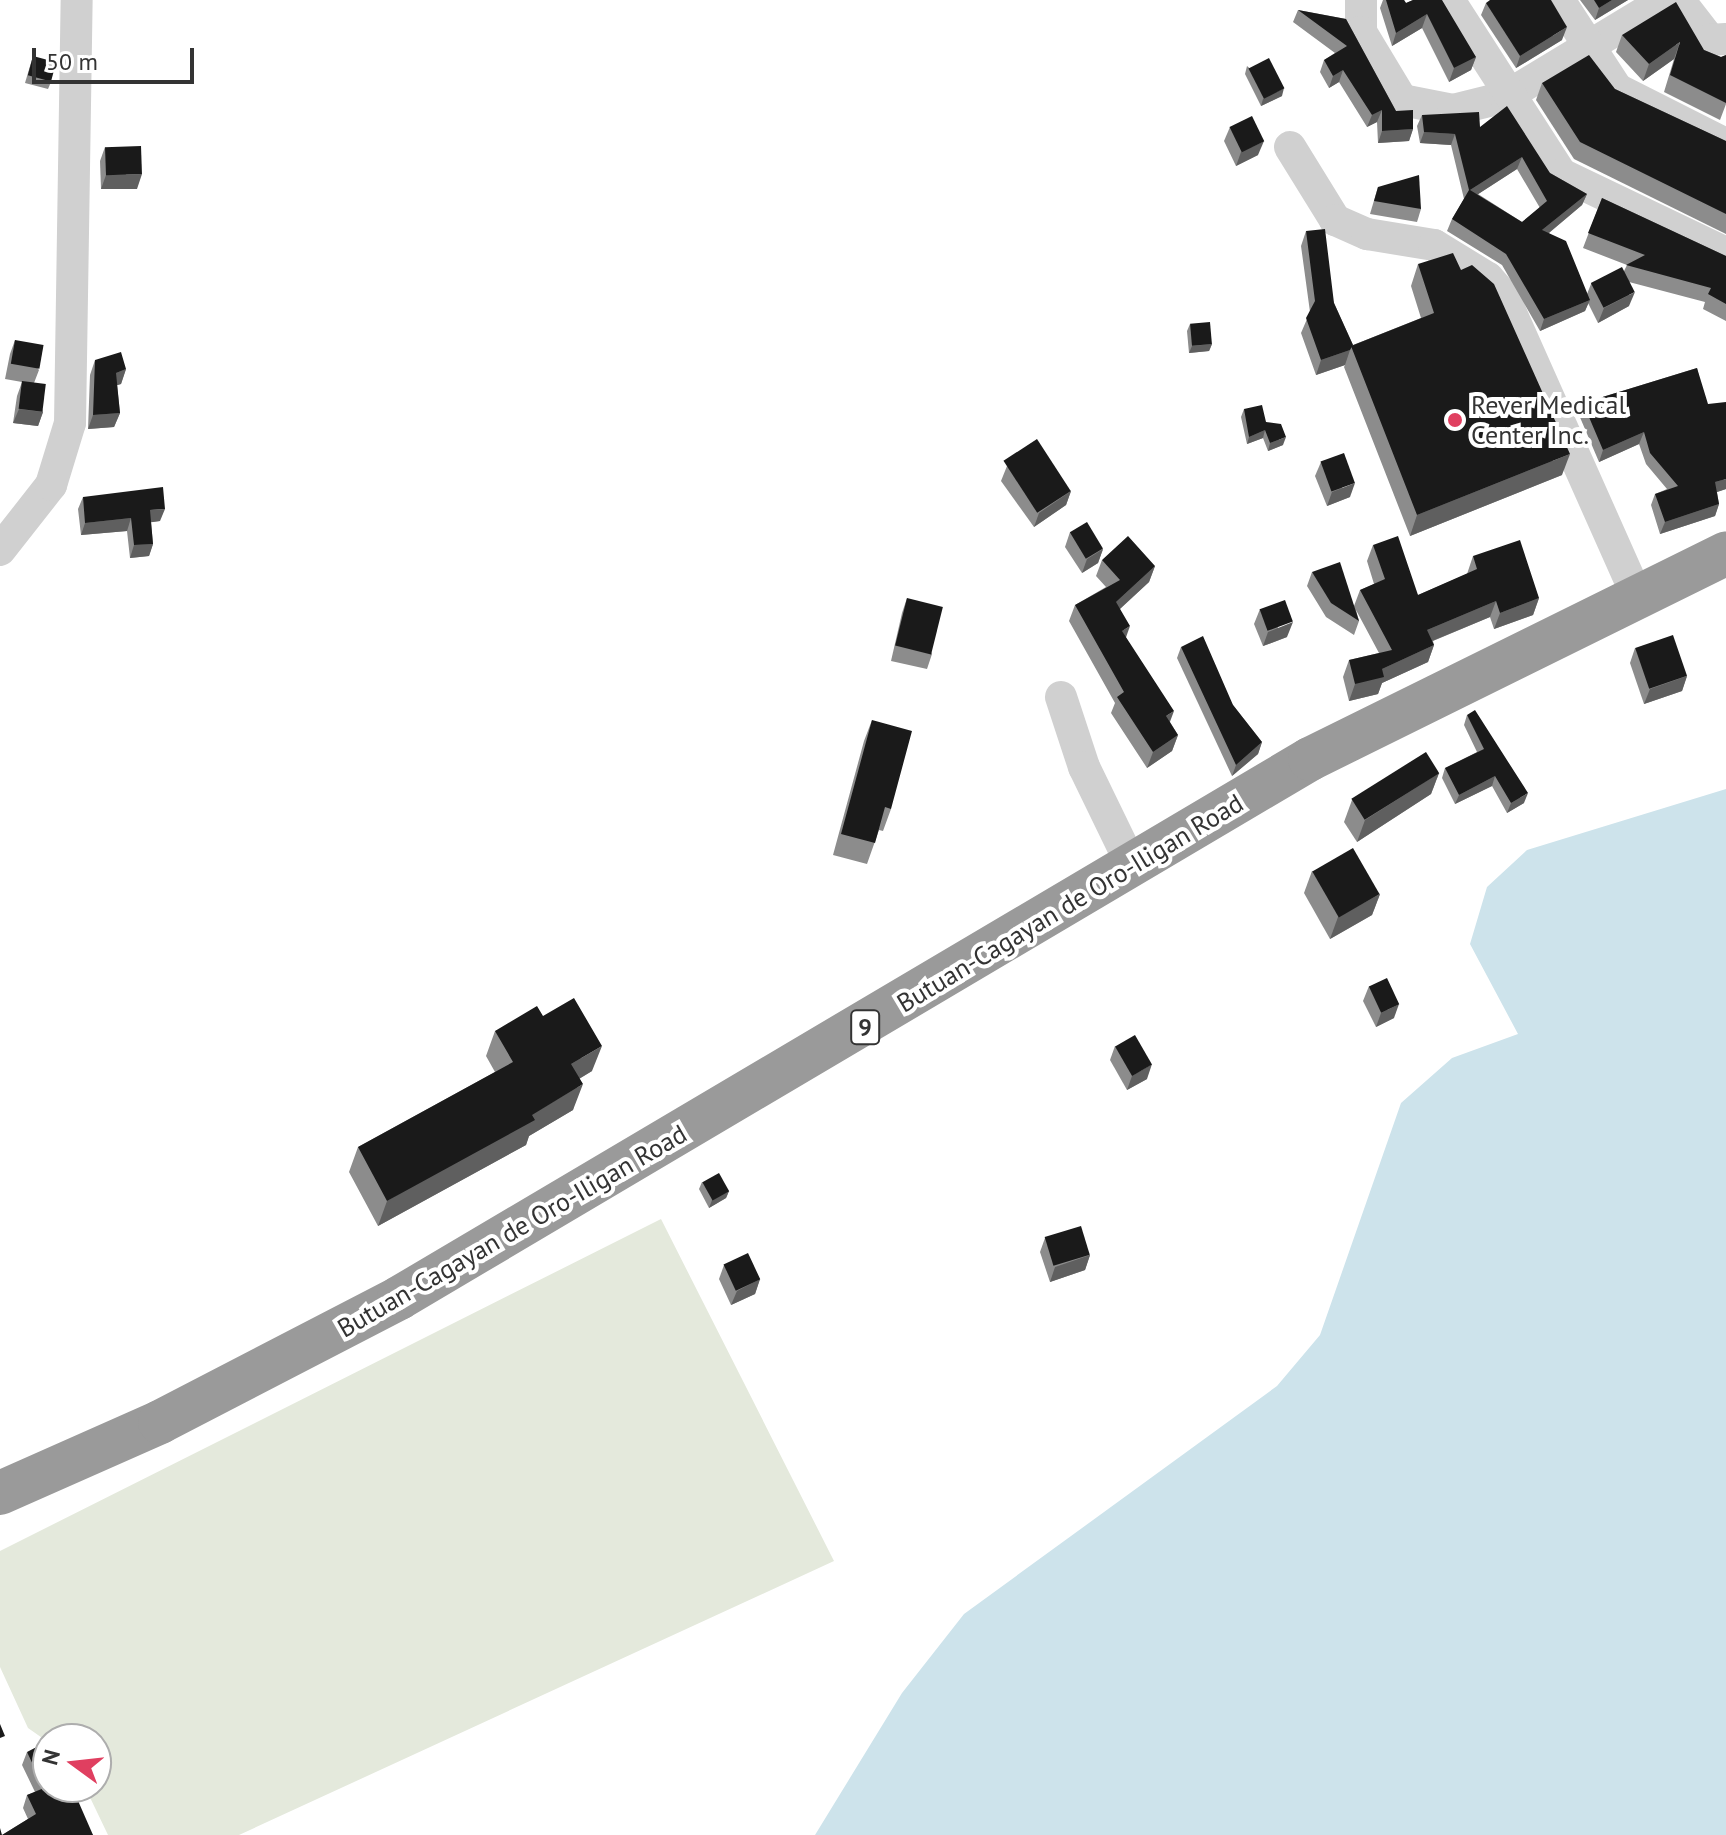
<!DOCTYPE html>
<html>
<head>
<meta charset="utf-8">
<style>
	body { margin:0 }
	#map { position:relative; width:1726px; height:1835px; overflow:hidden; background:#fff; font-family:"PT Sans",sans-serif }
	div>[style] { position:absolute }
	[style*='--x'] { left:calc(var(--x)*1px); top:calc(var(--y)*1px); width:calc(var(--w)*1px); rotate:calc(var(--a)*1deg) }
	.green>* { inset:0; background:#e4e9dc }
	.water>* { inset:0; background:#cde3eb }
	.minor>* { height:32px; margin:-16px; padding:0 16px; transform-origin:16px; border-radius:16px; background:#d0d0d0 }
	.highway>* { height:44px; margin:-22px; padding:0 22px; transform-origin:22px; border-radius:22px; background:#9a9a9a }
	.wall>* { inset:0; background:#8c8c8c }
	.shaded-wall>* { inset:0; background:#5f5f5f }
	.building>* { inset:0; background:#1a1a1a; transform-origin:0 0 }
	.dots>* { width:22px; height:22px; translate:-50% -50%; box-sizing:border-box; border:4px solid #fff; border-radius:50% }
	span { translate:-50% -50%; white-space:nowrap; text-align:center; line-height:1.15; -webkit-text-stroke:8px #fff; paint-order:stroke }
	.shield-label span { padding:2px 6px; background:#fff; border:2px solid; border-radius:6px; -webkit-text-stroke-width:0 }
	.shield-label { font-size:24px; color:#333; font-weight:700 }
	.poi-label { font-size:26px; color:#333 }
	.left { translate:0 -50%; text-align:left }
	.street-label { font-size:26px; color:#333 }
	.north { position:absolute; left:32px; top:1723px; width:80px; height:80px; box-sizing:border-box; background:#fff; border:2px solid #adadad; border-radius:50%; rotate:285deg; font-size:22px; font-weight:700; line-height:32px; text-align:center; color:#333 }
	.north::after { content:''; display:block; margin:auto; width:28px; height:36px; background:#e03f60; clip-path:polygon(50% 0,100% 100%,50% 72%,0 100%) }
	.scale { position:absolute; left:32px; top:48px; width:162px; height:36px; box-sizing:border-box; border:4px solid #333; border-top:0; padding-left:10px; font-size:24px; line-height:28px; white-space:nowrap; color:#333; -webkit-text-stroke:6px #fff; paint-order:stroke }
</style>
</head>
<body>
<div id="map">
	<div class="green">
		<i style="clip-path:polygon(661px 1219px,834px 1561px,239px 1835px,108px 1835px,85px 1787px,96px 1787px,96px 1739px,48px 1742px,28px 1728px,0 1667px,0 1551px)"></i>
	</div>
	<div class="water">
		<i style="clip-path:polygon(1726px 789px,1726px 1835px,815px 1835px,902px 1693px,964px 1614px,1277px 1386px,1320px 1335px,1401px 1103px,1452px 1058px,1518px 1034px,1470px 944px,1487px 887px,1527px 850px)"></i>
	</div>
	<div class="minor">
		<i style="--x:1361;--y:0;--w:32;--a:90"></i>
		<i style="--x:1361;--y:32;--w:79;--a:58.9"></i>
		<i style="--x:1402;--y:100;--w:52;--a:11.1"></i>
		<i style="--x:1453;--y:110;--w:54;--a:-14"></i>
		<i style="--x:1505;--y:97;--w:187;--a:-31.2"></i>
		<i style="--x:1449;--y:0;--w:207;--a:57.2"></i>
		<i style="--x:1561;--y:174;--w:183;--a:25.6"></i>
		<i style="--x:1559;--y:0;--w:106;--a:56.9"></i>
		<i style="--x:1617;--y:89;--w:122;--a:26.8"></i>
		<i style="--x:1679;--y:0;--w:51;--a:52.2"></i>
		<i style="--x:1710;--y:40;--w:16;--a:-4"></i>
		<i style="--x:1290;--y:147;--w:86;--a:58.3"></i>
		<i style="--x:1335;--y:220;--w:35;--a:24"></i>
		<i style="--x:1367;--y:234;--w:68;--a:9.3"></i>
		<i style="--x:1434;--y:245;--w:63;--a:31.4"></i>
		<i style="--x:1488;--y:278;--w:23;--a:49"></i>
		<i style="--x:1503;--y:295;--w:327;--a:66"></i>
		<i style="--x:0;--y:550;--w:83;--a:-51.9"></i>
		<i style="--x:51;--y:485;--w:65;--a:-73"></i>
		<i style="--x:70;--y:423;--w:423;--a:-89.1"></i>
		<i style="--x:1061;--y:697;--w:74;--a:71.8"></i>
		<i style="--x:1084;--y:767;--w:110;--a:64.1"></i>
	</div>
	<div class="highway">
		<i style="--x:0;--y:1493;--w:175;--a:-23.9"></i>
		<i style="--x:160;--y:1422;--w:269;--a:-27.4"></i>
		<i style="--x:399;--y:1298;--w:1059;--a:-30.61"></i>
		<i style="--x:1310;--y:759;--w:464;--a:-26.3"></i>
	</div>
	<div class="wall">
		<i style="clip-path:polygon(1383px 0,1404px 0,1406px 3px,1413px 0,1476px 57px,1471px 70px,1449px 82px,1422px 28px,1392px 46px,1380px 8px)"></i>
		<i style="clip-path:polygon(1580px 0,1628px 0,1595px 20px)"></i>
		<i style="clip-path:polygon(1486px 3px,1562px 40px,1516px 68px,1481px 15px)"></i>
		<i style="clip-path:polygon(1298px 10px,1346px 19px,1396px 111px,1413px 129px,1409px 141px,1378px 143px,1377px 122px,1367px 127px,1339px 82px,1329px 88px,1320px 72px,1324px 60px,1335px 53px,1293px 22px)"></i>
		<i style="clip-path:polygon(1622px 35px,1704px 50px,1721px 57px,1726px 55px,1726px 104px,1720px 120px,1664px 92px,1674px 59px,1643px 81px,1616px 52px)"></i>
		<i style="clip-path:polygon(33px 56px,51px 82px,48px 89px,25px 83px)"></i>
		<i style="clip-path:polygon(1247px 66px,1282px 96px,1261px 106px,1245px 74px)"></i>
		<i style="clip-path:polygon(1542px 83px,1615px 89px,1726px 141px,1726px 234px,1574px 159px,1536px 100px)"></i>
		<i style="clip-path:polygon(evenodd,1422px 115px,1480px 127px,1550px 173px,1587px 194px,1582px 205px,1549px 233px,1587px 294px,1591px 284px,1624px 271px,1627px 265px,1583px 248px,1602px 198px,1726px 256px,1726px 321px,1703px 309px,1705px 302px,1629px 282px,1629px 306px,1598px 323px,1588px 303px,1585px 311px,1540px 331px,1502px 265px,1447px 231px,1452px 219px,1464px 199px,1451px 145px,1420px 143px,1417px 126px,1422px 115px,1517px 169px,1540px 208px,1522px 222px,1478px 194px,1517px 169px)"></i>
		<i style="clip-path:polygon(1230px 127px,1258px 155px,1236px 166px,1224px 141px)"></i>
		<i style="clip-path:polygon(105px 147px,137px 189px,101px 189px,100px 161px)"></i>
		<i style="clip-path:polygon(1378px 187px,1421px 209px,1417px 222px,1370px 214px)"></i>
		<i style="clip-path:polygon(1306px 231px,1334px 303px,1353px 345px,1421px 318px,1411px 286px,1418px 264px,1562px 475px,1410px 536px,1344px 367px,1345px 365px,1316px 375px,1301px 333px,1310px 312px,1301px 246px)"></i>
		<i style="clip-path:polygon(1190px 324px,1212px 344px,1209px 351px,1189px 353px,1187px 331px)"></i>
		<i style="clip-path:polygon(15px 340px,39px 370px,34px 383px,43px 412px,38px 426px,13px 423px,17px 396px,22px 382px,5px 379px,10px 354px)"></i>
		<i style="clip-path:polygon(95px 360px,126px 369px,121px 384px,117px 385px,120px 413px,114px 427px,88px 429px,90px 375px)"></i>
		<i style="clip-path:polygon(1697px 368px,1726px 489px,1717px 492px,1719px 504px,1715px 516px,1660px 534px,1651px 505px,1655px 494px,1667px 489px,1646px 464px,1639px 444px,1599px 462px,1579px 415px,1583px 403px)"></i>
		<i style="clip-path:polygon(1244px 409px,1266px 422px,1283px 445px,1268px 451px,1263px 438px,1247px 444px,1241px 417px)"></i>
		<i style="clip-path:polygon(1321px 462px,1350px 497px,1327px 506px,1315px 476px)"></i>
		<i style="clip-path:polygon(1007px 466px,1071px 491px,1066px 505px,1034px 527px,1001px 481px)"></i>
		<i style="clip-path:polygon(83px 497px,160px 521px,151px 522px,153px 544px,149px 556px,130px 558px,127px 531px,81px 535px,78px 509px)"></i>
		<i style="clip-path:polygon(1070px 532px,1103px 549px,1098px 563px,1082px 573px,1065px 547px)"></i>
		<i style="clip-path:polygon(1373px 545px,1418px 595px,1467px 574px,1473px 556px,1539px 598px,1533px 615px,1494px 629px,1490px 617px,1433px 641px,1434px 645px,1428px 662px,1382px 683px,1378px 694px,1349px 701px,1343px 677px,1349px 660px,1379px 653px,1356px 610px,1359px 621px,1354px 635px,1326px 617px,1307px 586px,1312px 572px,1354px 606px,1360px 590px,1374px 584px,1367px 561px)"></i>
		<i style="clip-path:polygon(1102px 560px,1155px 566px,1149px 582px,1120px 609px,1126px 638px,1170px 722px,1178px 735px,1172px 751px,1147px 768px,1111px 713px,1115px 703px,1069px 621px,1075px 605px,1106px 587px,1096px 576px)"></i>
		<i style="clip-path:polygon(907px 598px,932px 654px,927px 669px,891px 661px,902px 613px)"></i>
		<i style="clip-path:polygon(1260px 609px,1287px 637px,1263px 646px,1254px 624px)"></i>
		<i style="clip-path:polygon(1181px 647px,1233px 705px,1262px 742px,1258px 754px,1232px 776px,1177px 658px)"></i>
		<i style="clip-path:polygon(1635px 648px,1687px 676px,1682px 691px,1644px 704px,1630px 663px)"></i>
		<i style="clip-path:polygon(1467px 715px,1524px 803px,1507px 813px,1492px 786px,1455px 804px,1442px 778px,1445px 768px,1477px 752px,1464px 725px)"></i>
		<i style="clip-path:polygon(872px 720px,891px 809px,883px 831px,879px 830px,867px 864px,833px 855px,864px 741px)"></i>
		<i style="clip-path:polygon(1439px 773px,1431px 794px,1357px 842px,1344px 822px,1352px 800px)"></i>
		<i style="clip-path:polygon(1312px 871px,1380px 894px,1372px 915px,1330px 939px,1304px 893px)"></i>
		<i style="clip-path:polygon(1369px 986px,1394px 1018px,1376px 1027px,1363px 1001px)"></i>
		<i style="clip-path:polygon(543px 1016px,592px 1071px,579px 1079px,573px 1110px,529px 1136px,526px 1145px,378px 1226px,349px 1172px,358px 1147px,495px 1072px,486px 1056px,495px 1031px)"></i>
		<i style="clip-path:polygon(1115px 1046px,1147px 1079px,1127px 1090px,1110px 1060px)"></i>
		<i style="clip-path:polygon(702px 1182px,729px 1191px,726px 1198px,709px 1208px,699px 1189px)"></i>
		<i style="clip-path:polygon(1045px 1238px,1090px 1255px,1085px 1270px,1050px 1282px,1040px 1252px)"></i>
		<i style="clip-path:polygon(724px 1265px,760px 1279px,755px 1294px,731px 1305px,719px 1279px)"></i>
		<i style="clip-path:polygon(27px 1752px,93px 1835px,2px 1835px,28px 1819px,23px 1808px,27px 1795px,35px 1792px,22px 1765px)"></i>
	</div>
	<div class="shaded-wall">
		<i style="clip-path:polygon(1612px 0,1628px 0,1595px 20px,1599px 8px)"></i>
		<i style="clip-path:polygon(1427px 14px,1422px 28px,1392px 46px,1396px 33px)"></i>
		<i style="clip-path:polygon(1567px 27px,1562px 40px,1516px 68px,1520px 56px)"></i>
		<i style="clip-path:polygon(1680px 42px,1674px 59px,1643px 81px,1649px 64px)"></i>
		<i style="clip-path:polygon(1476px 57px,1471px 70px,1449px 82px,1454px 68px)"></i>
		<i style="clip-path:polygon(1343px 70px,1339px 82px,1329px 88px,1333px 76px)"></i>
		<i style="clip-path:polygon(1284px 88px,1282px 96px,1261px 106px,1263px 99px)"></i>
		<i style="clip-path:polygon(1382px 110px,1377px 122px,1367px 127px,1372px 115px)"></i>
		<i style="clip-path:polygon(1413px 129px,1409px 141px,1378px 143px,1382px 131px)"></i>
		<i style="clip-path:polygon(1424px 132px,1455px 134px,1451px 145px,1420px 143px)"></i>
		<i style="clip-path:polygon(1264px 141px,1258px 155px,1236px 166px,1241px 152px)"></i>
		<i style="clip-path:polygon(1522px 157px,1517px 169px,1466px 202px,1470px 190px)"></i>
		<i style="clip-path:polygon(142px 174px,137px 189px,101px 189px,106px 175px)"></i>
		<i style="clip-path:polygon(1587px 194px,1582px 205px,1538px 242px,1542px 230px)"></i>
		<i style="clip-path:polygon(1635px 292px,1629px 306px,1598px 323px,1604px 308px)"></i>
		<i style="clip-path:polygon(1590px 300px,1585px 311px,1540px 331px,1544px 319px)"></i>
		<i style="clip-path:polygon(1212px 344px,1209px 351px,1189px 353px,1192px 346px)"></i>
		<i style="clip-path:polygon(1350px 350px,1345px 365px,1316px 375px,1321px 360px)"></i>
		<i style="clip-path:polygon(126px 369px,121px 384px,111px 387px,116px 373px)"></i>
		<i style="clip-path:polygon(19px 409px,43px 412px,38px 426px,13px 423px)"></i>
		<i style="clip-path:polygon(120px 413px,114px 427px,88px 429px,93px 415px)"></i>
		<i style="clip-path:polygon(1265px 430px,1263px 438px,1247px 444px,1249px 437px)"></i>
		<i style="clip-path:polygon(1644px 432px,1639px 444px,1599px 462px,1603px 450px)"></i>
		<i style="clip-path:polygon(1286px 437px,1283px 445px,1268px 451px,1270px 443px)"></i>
		<i style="clip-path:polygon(1570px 454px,1562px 475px,1410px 536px,1417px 515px)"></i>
		<i style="clip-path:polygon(1726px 479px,1726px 489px,1711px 494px,1715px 482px)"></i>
		<i style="clip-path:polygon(1355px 483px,1350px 497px,1327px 506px,1332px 492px)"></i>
		<i style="clip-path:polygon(1071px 491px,1066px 505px,1034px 527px,1039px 513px)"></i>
		<i style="clip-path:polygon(1719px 504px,1715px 516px,1660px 534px,1665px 522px)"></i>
		<i style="clip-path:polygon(165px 509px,160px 521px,146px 523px,150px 510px)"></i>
		<i style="clip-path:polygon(131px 518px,127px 531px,81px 535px,85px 523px)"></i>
		<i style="clip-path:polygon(153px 544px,149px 556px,130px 558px,134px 545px)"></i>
		<i style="clip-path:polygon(1103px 549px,1098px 563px,1082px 573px,1087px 559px)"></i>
		<i style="clip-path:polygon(1155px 566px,1149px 582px,1110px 618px,1116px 602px)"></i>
		<i style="clip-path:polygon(1539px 598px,1533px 615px,1494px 629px,1500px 613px)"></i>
		<i style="clip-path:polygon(1496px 601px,1490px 617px,1420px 646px,1427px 630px)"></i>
		<i style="clip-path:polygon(1293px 622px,1287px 637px,1263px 646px,1268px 632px)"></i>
		<i style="clip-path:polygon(1130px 626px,1124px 643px,1122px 631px)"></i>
		<i style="clip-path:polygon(1434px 645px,1428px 662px,1382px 683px,1378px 694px,1349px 701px,1355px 684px,1382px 669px)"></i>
		<i style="clip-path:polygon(1687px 676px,1682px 691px,1644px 704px,1650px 689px)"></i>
		<i style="clip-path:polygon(1174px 711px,1168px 727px,1166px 716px)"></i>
		<i style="clip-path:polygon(1178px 735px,1172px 751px,1147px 768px,1153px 752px)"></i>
		<i style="clip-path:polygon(1262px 742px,1258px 754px,1232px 776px,1236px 765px)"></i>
		<i style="clip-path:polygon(1439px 773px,1431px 794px,1357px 842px,1365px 820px)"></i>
		<i style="clip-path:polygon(1495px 776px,1492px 786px,1455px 804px,1459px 795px)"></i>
		<i style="clip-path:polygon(1528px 793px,1524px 803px,1507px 813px,1511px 803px)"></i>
		<i style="clip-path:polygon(1380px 894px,1372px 915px,1330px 939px,1338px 917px)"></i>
		<i style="clip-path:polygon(1399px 1004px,1394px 1018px,1376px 1027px,1381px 1013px)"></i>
		<i style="clip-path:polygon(602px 1046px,592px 1071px,562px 1089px,571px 1064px)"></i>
		<i style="clip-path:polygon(1152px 1064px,1147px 1079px,1127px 1090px,1132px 1076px)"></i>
		<i style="clip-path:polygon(583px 1084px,573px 1110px,529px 1136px,526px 1145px,378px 1226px,387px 1201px)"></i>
		<i style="clip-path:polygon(729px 1191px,726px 1198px,709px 1208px,712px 1200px)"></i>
		<i style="clip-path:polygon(1090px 1255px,1085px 1270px,1050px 1282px,1055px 1267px)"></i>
		<i style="clip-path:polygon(760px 1279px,755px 1294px,731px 1305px,737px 1291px)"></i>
	</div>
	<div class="building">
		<i style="clip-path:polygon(1386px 0,1404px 0,1406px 3px,1413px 0,1442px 0,1476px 57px,1454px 68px,1427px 14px,1396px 33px)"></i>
		<i style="clip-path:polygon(1490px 0,1551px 0,1567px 27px,1520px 56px,1486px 3px)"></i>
		<i style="clip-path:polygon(1594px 0,1612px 0,1599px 8px)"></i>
		<i style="clip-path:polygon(1676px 2px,1704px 50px,1721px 57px,1726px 55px,1726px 103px,1670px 75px,1680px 42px,1649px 64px,1622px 35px)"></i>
		<i style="clip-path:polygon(1298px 10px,1346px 19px,1396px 111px,1413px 110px,1413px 129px,1382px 131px,1382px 110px,1372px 115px,1343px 70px,1333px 76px,1324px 60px,1347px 46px)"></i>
		<i style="clip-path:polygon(1589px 55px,1615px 89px,1726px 141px,1726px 214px,1580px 142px,1542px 83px)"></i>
		<i style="left:33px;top:56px;width:24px;height:20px;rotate:15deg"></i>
		<i style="left:1269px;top:58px;width:34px;height:23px;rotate:63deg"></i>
		<i style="clip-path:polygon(evenodd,1507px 106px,1550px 173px,1587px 194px,1542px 230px,1566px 241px,1590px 300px,1544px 319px,1506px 254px,1452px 219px,1469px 190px,1455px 134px,1424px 132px,1422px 115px,1479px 112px,1480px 127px,1507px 106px,1522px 157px,1547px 201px,1522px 222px,1470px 190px,1522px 157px)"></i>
		<i style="left:1252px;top:116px;width:28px;height:25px;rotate:64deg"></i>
		<i style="left:141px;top:146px;width:28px;height:36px;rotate:88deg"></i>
		<i style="clip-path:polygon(1419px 175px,1421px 209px,1374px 201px,1378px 187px)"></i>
		<i style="clip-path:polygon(1602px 198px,1726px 256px,1726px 304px,1708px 294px,1711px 288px,1626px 265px,1645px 255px,1588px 233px)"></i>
		<i style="clip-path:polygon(1325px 229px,1334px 303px,1353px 345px,1350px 350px,1321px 360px,1306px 318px,1315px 301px,1306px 231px)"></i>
		<i style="clip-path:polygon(1453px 253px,1461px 270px,1472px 265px,1494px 284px,1570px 454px,1417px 515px,1351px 346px,1434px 313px,1418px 264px)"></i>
		<i style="left:1622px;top:267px;width:28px;height:35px;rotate:63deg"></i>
		<i style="left:1210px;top:322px;width:22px;height:20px;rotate:85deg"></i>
		<i style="left:15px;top:340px;width:29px;height:24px;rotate:10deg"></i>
		<i style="clip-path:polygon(121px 352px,126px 369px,116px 373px,120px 413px,93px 415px,95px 360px)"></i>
		<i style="clip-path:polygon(1697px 368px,1708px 404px,1726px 402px,1726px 479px,1715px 482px,1719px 504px,1665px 522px,1655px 494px,1678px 486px,1650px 453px,1644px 432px,1603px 450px,1583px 403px)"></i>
		<i style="left:22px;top:381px;width:24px;height:28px;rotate:7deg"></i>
		<i style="clip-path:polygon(1262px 405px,1266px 422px,1281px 424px,1286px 437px,1270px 443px,1265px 430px,1249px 437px,1244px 409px)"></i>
		<i style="left:1037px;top:439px;width:62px;height:40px;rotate:57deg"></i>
		<i style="left:1344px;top:453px;width:32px;height:25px;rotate:70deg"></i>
		<i style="clip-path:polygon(163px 487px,165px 509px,150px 510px,153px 544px,134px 545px,131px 518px,85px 523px,83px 497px)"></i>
		<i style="left:1087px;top:522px;width:31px;height:20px;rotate:59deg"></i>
		<i style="clip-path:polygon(1128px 536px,1155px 566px,1116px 602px,1130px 626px,1122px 631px,1174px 711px,1166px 716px,1178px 735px,1153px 752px,1117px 697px,1124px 692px,1075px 605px,1120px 580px,1102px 560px)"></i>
		<i style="clip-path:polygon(1398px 536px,1418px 595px,1477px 569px,1473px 556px,1520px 540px,1539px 598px,1500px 613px,1496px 601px,1427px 630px,1434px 645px,1382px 669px,1384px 677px,1355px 684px,1349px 660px,1392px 650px,1360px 590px,1385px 579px,1373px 545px)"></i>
		<i style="clip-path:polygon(1340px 562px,1359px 621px,1331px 603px,1312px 572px)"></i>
		<i style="left:907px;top:598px;width:37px;height:49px;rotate:14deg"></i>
		<i style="left:1285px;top:600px;width:23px;height:27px;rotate:70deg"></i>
		<i style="left:1673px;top:635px;width:43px;height:40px;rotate:71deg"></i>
		<i style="clip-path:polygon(1203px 636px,1233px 705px,1262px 742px,1236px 765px,1181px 647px)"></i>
		<i style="clip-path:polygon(1475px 710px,1528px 793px,1511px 803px,1495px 776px,1459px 795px,1445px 768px,1484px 749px,1467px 715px)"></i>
		<i style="clip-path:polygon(872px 720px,912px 731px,891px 809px,885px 807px,875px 843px,841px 834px)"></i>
		<i style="left:1426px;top:752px;width:25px;height:88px;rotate:58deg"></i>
		<i style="left:1353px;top:848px;width:53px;height:47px;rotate:60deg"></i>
		<i style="left:1387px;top:978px;width:29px;height:20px;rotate:65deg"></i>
		<i style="clip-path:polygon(574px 998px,602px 1046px,571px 1064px,583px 1084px,532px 1115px,535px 1120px,387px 1201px,358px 1147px,513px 1062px,495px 1031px,537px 1006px,543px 1016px)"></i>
		<i style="left:1135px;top:1035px;width:34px;height:23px;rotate:60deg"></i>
		<i style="left:719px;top:1173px;width:21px;height:19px;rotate:61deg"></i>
		<i style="left:1081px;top:1226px;width:30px;height:38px;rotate:73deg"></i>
		<i style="left:748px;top:1253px;width:29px;height:27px;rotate:65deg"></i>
		<i style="clip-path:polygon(0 1724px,5px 1736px,0 1738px)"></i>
		<i style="clip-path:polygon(48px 1741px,48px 1787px,72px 1787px,93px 1835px,0 1835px,0 1828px,2px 1835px,36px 1814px,27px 1795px,44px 1788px,27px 1752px)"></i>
	</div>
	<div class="dots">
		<i style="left:1455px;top:420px;background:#e03f60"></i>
	</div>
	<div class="shield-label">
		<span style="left:865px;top:1027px">9</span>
	</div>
	<div class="poi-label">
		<span class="left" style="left:1471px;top:420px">Rever Medical<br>Center Inc.</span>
	</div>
	<div class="street-label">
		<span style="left:1070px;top:903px;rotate:-31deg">Butuan-Cagayan de Oro-Iligan Road</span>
		<span style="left:512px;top:1231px;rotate:-30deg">Butuan-Cagayan de Oro-Iligan Road</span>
	</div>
	<div class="north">N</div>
	<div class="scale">50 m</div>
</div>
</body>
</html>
